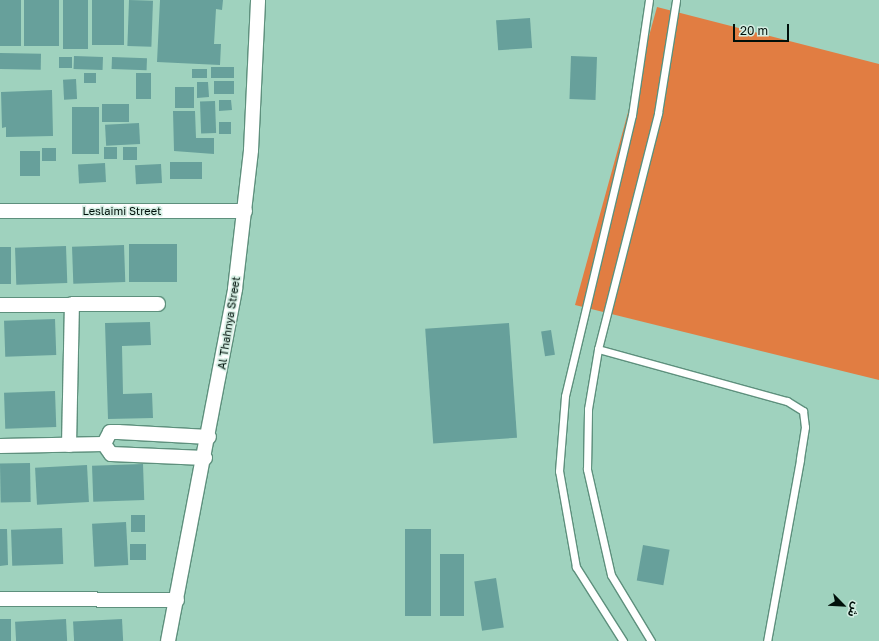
<!DOCTYPE html>
<html>
<head>
<meta charset="utf-8">
<style>
	body { margin:0 }
	#map { position:relative; width:879px; height:641px; overflow:hidden; background:#9fd2be; font-family:"Golos Text","Noto Sans Arabic",sans-serif }
	div>[style] { position:absolute }
	[style*='--x'] { left:calc(var(--x)*1px); top:calc(var(--y)*1px); width:calc(var(--w)*1px); rotate:calc(var(--a)*1deg) }
	.green>* { inset:0; background:#e17d42 }
	.building>* { inset:0; background:#67a09b; transform-origin:0 0 }
	.roads { filter:drop-shadow(1px 0 #5e907d) drop-shadow(-1px 0 #5e907d) drop-shadow(0 1px #5e907d) drop-shadow(0 -1px #5e907d) }
	.lane>* { height:7px; margin:-3.5px; padding:0 3.5px; transform-origin:3.5px; border-radius:3.5px; background:#fff }
	.street>* { height:14px; margin:-7px; padding:0 7px; transform-origin:7px; border-radius:7px; background:#fff }
	span { translate:-50% -50%; white-space:nowrap; text-align:center; line-height:1.15; -webkit-text-stroke:3px #d3ede2; paint-order:stroke }
	.street-label { font-size:11px; color:#00100a }
	.north { position:absolute; left:823px; top:585px; width:40px; height:40px; -webkit-text-stroke:3px #d3ede2; paint-order:stroke; rotate:114deg; font-size:11px; font-weight:700; line-height:16px; text-align:center; color:#00100a }
	.north::after { content:''; display:block; margin:auto; width:14px; height:18px; background:#00100a; clip-path:polygon(50% 0,100% 100%,50% 72%,0 100%) }
	.scale { position:absolute; left:733px; top:24px; width:56px; height:18px; box-sizing:border-box; border:2px solid #00100a; border-top:0; padding-left:5px; font-size:12px; line-height:14px; white-space:nowrap; color:#00100a; -webkit-text-stroke:3px #d3ede2; paint-order:stroke }
</style>
</head>
<body>
<div id="map">
	<div class="green">
		<i style="clip-path:polygon(657px 7px,879px 64px,879px 380px,575px 305px)"></i>
	</div>
	<div class="building">
		<i style="left:0;top:0;width:21px;height:46px"></i>
		<i style="left:24px;top:0;width:35px;height:46px"></i>
		<i style="left:63px;top:0;width:25px;height:49px"></i>
		<i style="left:92px;top:0;width:32px;height:45px"></i>
		<i style="left:129px;top:0;width:24px;height:46px;rotate:2deg"></i>
		<i style="clip-path:polygon(160px 0,223px 0,222px 10px,216px 9px,214px 44px,221px 44px,220px 65px,157px 62px)"></i>
		<i style="left:530px;top:18px;width:30px;height:34px;rotate:86deg"></i>
		<i style="left:0;top:53px;width:41px;height:16px;rotate:1deg"></i>
		<i style="left:74px;top:56px;width:29px;height:13px;rotate:2deg"></i>
		<i style="left:571px;top:56px;width:26px;height:43px;rotate:2deg"></i>
		<i style="left:59px;top:57px;width:13px;height:11px"></i>
		<i style="left:112px;top:57px;width:35px;height:12px;rotate:2deg"></i>
		<i style="left:234px;top:67px;width:11px;height:23px;rotate:90deg"></i>
		<i style="left:192px;top:69px;width:15px;height:9px"></i>
		<i style="left:84px;top:73px;width:12px;height:10px"></i>
		<i style="left:136px;top:73px;width:15px;height:26px"></i>
		<i style="left:76px;top:79px;width:20px;height:13px;rotate:87deg"></i>
		<i style="left:234px;top:81px;width:13px;height:20px;rotate:90deg"></i>
		<i style="clip-path:polygon(197px 82px,208px 82px,209px 97px,197px 98px)"></i>
		<i style="left:175px;top:87px;width:19px;height:21px"></i>
		<i style="clip-path:polygon(52px 90px,53px 136px,6px 137px,6px 127px,2px 128px,1px 92px)"></i>
		<i style="clip-path:polygon(219px 100px,231px 100px,232px 110px,219px 111px)"></i>
		<i style="left:215px;top:101px;width:32px;height:15px;rotate:88deg"></i>
		<i style="left:129px;top:104px;width:18px;height:27px;rotate:90deg"></i>
		<i style="left:72px;top:107px;width:27px;height:47px"></i>
		<i style="clip-path:polygon(173px 111px,195px 111px,196px 138px,214px 138px,214px 154px,174px 151px)"></i>
		<i style="left:219px;top:122px;width:12px;height:12px"></i>
		<i style="left:139px;top:123px;width:21px;height:34px;rotate:87deg"></i>
		<i style="left:104px;top:147px;width:13px;height:12px"></i>
		<i style="left:123px;top:147px;width:14px;height:13px"></i>
		<i style="left:42px;top:148px;width:14px;height:13px"></i>
		<i style="left:20px;top:151px;width:20px;height:25px"></i>
		<i style="left:202px;top:162px;width:17px;height:32px;rotate:90deg"></i>
		<i style="left:105px;top:163px;width:19px;height:27px;rotate:87deg"></i>
		<i style="left:161px;top:164px;width:19px;height:26px;rotate:87deg"></i>
		<i style="left:177px;top:244px;width:38px;height:48px;rotate:90deg"></i>
		<i style="left:124px;top:245px;width:37px;height:52px;rotate:88deg"></i>
		<i style="left:66px;top:246px;width:37px;height:51px;rotate:88deg"></i>
		<i style="left:0;top:247px;width:11px;height:37px"></i>
		<i style="left:55px;top:319px;width:36px;height:51px;rotate:88deg"></i>
		<i style="clip-path:polygon(150px 322px,151px 345px,122px 346px,123px 394px,152px 393px,153px 418px,108px 419px,105px 323px)"></i>
		<i style="left:509px;top:323px;width:115px;height:84px;rotate:86deg"></i>
		<i style="left:551px;top:330px;width:25px;height:10px;rotate:81deg"></i>
		<i style="left:55px;top:391px;width:36px;height:51px;rotate:88deg"></i>
		<i style="left:30px;top:463px;width:39px;height:30px;rotate:89deg"></i>
		<i style="left:143px;top:464px;width:36px;height:51px;rotate:88deg"></i>
		<i style="left:87px;top:465px;width:37px;height:52px;rotate:87deg"></i>
		<i style="left:131px;top:515px;width:14px;height:17px"></i>
		<i style="left:126px;top:522px;width:43px;height:34px;rotate:87deg"></i>
		<i style="left:62px;top:528px;width:36px;height:51px;rotate:88deg"></i>
		<i style="clip-path:polygon(0 529px,7px 529px,8px 565px,0 566px)"></i>
		<i style="left:405px;top:529px;width:26px;height:87px"></i>
		<i style="left:130px;top:544px;width:16px;height:16px"></i>
		<i style="left:643px;top:545px;width:27px;height:36px;rotate:10deg"></i>
		<i style="left:440px;top:554px;width:24px;height:62px"></i>
		<i style="left:496px;top:578px;width:50px;height:22px;rotate:81deg"></i>
		<i style="left:11px;top:619px;width:22px;height:11px;rotate:90deg"></i>
		<i style="left:66px;top:619px;width:22px;height:51px;rotate:87deg"></i>
		<i style="left:122px;top:619px;width:22px;height:49px;rotate:87deg"></i>
	</div>
	<div class="roads">
		<div class="lane">
			<i style="--x:598;--y:349;--w:196;--a:15.4"></i>
			<i style="--x:787;--y:401;--w:19;--a:32"></i>
			<i style="--x:803;--y:411;--w:16;--a:83"></i>
			<i style="--x:805;--y:427;--w:33;--a:99"></i>
			<i style="--x:800;--y:460;--w:184;--a:100.3"></i>
			<i style="--x:623;--y:641;--w:88;--a:-122.4"></i>
			<i style="--x:576;--y:567;--w:97;--a:-100"></i>
			<i style="--x:559;--y:471;--w:75;--a:-85.4"></i>
			<i style="--x:565;--y:396;--w:289;--a:-76.6"></i>
			<i style="--x:632;--y:115;--w:116;--a:-81.6"></i>
			<i style="--x:651;--y:641;--w:77;--a:-121.2"></i>
			<i style="--x:611;--y:575;--w:109;--a:-102.8"></i>
			<i style="--x:587;--y:469;--w:60;--a:-89"></i>
			<i style="--x:588;--y:409;--w:61;--a:-80.5"></i>
			<i style="--x:598;--y:349;--w:244;--a:-75.7"></i>
			<i style="--x:658;--y:113;--w:114;--a:-80.9"></i>
		</div>
		<div class="street">
			<i style="--x:0;--y:211;--w:245;--a:0"></i>
			<i style="--x:0;--y:305;--w:158;--a:-0.4"></i>
			<i style="--x:69;--y:445;--w:141;--a:-88.8"></i>
			<i style="--x:0;--y:446;--w:104;--a:-1.1"></i>
			<i style="--x:205;--y:458;--w:94;--a:-177.6"></i>
			<i style="--x:111;--y:454;--w:12;--a:-125"></i>
			<i style="--x:104;--y:444;--w:13;--a:-63"></i>
			<i style="--x:110;--y:432;--w:8;--a:0"></i>
			<i style="--x:118;--y:432;--w:91;--a:3.1"></i>
			<i style="--x:0;--y:599;--w:177;--a:0.3"></i>
			<i style="--x:168;--y:641;--w:358;--a:-79.2"></i>
			<i style="--x:235;--y:289;--w:140;--a:-83.4"></i>
			<i style="--x:251;--y:150;--w:150;--a:-87.3"></i>
		</div>
	</div>
	<div class="street-label">
		<span style="left:122px;top:211px">Leslaimi Street</span>
		<span style="left:229px;top:323px;rotate:-81deg">Al Thahnya Street</span>
	</div>
	<div class="north">ش</div>
	<div class="scale">20 m</div>
</div>
</body>
</html>
